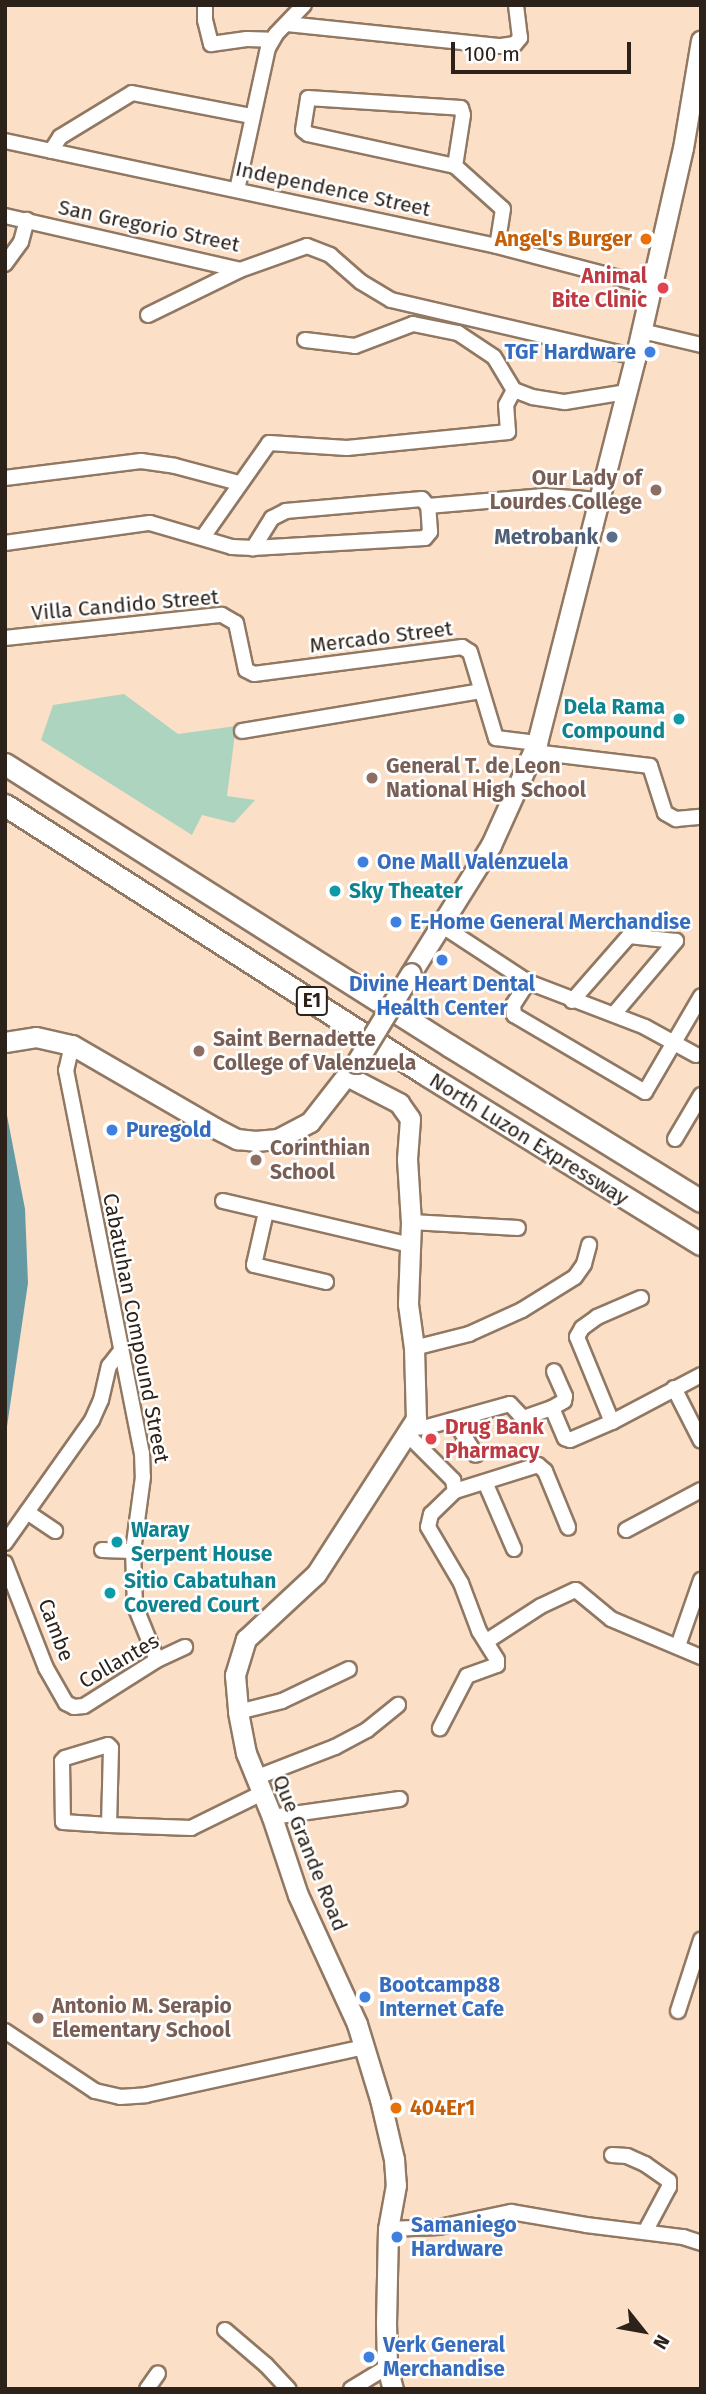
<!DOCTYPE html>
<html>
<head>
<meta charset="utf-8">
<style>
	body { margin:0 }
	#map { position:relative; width:706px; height:2394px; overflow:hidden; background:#fbdfc7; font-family:"Fira Sans",sans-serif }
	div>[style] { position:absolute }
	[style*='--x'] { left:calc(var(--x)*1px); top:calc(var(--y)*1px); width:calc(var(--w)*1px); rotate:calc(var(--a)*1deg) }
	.green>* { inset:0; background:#add4bf }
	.water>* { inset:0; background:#659aa5 }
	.roads { filter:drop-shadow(2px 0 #917863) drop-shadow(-2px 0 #917863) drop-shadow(0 2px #917863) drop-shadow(0 -2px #917863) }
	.minor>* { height:14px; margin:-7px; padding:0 7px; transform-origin:7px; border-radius:7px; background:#fff }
	.major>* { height:19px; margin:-9.5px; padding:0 9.5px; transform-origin:9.5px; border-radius:9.5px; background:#fff }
	.highway>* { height:21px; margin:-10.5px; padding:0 10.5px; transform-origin:10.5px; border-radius:10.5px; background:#fff }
	.bridges { filter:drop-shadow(2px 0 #917863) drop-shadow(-2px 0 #917863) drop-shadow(0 2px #917863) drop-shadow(0 -2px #917863) }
	.major-bridge>* { height:19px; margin:-9.5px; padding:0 9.5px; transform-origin:9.5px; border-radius:9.5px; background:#fff }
	.dots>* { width:19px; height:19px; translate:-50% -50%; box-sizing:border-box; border:4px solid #fff; border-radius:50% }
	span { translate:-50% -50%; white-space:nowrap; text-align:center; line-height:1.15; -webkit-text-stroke:5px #fff; paint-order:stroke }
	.shield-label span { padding:2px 5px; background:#fff; border:2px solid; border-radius:5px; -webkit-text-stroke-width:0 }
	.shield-label { font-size:19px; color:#2c221a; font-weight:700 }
	.street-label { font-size:21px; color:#2c221a }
	.food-label { font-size:21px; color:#c56008; font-weight:700 }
	.right { translate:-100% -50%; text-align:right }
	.left { translate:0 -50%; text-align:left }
	.health-label { font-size:21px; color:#be3a42; font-weight:700 }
	.shop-label { font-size:21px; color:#366cbe; font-weight:700 }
	.education-label { font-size:21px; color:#785e54; font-weight:700 }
	.service-label { font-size:21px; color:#4e5e75; font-weight:700 }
	.culture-label { font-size:21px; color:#0d838f; font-weight:700 }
	.frame { position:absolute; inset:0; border:7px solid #2c221a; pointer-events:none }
	.north { position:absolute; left:608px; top:2296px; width:70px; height:70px; -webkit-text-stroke:5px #fff; paint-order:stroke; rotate:121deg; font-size:19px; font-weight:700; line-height:28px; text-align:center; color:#2c221a }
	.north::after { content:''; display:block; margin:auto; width:24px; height:32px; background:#2c221a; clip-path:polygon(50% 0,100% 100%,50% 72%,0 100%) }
	.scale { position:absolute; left:451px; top:42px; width:180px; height:32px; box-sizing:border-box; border:4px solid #2c221a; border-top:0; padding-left:9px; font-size:21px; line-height:24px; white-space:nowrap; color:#2c221a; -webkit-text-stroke:5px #fff; paint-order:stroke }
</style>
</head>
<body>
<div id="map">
	<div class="green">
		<i style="clip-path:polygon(124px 694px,178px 734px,236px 726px,227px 796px,255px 800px,234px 823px,202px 815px,192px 835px,41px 740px,53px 705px)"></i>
	</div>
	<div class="water">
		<i style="clip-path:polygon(5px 1105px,25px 1209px,28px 1283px,5px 1440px)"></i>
	</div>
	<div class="roads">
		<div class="minor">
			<i style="--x:205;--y:5;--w:15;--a:90"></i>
			<i style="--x:205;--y:20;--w:25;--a:76"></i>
			<i style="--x:211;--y:44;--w:36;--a:-8"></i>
			<i style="--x:247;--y:39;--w:24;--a:2"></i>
			<i style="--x:287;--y:24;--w:215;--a:5.9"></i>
			<i style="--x:501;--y:46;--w:14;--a:-8"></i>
			<i style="--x:515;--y:44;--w:8;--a:-50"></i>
			<i style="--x:520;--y:38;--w:33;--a:-97"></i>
			<i style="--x:5;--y:141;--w:503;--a:12.05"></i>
			<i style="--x:497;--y:246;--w:158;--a:14.7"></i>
			<i style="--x:51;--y:151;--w:17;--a:-57"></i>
			<i style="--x:60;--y:137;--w:84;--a:-31.4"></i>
			<i style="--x:132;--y:93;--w:122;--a:10.9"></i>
			<i style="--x:455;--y:166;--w:150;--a:-167.7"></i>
			<i style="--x:308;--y:134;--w:6;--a:-141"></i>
			<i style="--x:303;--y:130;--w:32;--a:-81"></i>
			<i style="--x:308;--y:98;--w:153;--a:3.7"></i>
			<i style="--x:461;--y:108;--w:7;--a:74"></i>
			<i style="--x:463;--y:115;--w:52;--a:98.9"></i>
			<i style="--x:455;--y:166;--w:64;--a:41.9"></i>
			<i style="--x:503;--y:209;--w:37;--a:99"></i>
			<i style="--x:237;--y:190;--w:145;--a:-77.7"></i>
			<i style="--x:268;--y:48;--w:16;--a:-60"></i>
			<i style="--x:276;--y:34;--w:40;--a:-46"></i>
			<i style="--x:5;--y:216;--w:241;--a:12.9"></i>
			<i style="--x:5;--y:264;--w:27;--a:-54"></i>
			<i style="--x:21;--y:242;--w:23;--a:-75"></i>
			<i style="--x:148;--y:315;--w:102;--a:-26.1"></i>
			<i style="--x:240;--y:270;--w:71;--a:-19.7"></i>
			<i style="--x:307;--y:246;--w:25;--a:21"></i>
			<i style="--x:330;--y:255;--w:41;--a:41.1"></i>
			<i style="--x:361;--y:282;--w:35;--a:31"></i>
			<i style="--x:391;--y:300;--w:251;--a:13.1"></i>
			<i style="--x:642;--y:331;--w:61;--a:13.3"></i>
			<i style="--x:305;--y:340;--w:50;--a:6.8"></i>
			<i style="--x:355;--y:346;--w:62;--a:-20.8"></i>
			<i style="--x:413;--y:324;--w:46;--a:11.3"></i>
			<i style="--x:458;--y:333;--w:43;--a:33.7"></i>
			<i style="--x:494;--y:357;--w:39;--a:59"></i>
			<i style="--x:514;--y:390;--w:19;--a:21"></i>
			<i style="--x:532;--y:397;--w:33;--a:9"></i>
			<i style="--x:565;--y:402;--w:63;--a:-9.2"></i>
			<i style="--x:5;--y:478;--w:137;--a:-7.1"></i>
			<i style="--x:141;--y:461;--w:34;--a:8"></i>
			<i style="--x:175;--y:466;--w:66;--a:14.9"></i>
			<i style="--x:428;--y:506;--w:117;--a:-4.9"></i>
			<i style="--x:545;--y:496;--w:55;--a:4.2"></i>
			<i style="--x:203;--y:537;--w:115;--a:-54.9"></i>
			<i style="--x:269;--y:443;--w:78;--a:3.7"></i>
			<i style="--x:347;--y:448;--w:162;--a:-5.7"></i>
			<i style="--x:508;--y:432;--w:27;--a:-94"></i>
			<i style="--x:506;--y:405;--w:17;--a:-62"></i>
			<i style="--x:5;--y:543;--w:146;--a:-7.9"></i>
			<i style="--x:150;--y:523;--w:85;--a:16.3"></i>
			<i style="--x:232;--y:547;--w:21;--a:3"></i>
			<i style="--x:253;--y:548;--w:172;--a:-3.3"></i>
			<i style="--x:425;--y:538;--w:8;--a:-50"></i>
			<i style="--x:430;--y:532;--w:26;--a:-94"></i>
			<i style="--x:428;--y:506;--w:9;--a:-131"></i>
			<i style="--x:422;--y:499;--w:137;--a:175"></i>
			<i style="--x:286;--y:511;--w:16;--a:153"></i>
			<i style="--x:272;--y:518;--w:36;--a:122"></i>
			<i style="--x:5;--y:638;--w:218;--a:-6.1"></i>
			<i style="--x:222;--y:615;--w:16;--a:30"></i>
			<i style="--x:236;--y:623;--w:48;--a:78"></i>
			<i style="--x:246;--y:670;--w:9;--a:27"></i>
			<i style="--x:254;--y:674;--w:210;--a:-7.4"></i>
			<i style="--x:462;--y:647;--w:9;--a:32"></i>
			<i style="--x:470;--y:652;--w:90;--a:73.2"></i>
			<i style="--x:496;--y:738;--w:41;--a:7"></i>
			<i style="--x:242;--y:731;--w:241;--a:-9.5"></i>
			<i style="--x:534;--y:752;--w:117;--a:6.9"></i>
			<i style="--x:650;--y:766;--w:49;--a:72.3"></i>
			<i style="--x:665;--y:813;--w:13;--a:29"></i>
			<i style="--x:676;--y:819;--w:25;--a:-5"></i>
			<i style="--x:441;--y:925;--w:104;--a:33.2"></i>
			<i style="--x:528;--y:982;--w:125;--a:21"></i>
			<i style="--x:645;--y:1027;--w:58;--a:28.8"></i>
			<i style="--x:528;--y:982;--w:27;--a:123"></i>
			<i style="--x:513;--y:1005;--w:10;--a:84"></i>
			<i style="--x:514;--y:1015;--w:152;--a:30.4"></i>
			<i style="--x:645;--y:1092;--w:111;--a:-59.7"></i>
			<i style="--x:572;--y:1001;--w:86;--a:-48.8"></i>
			<i style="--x:629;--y:936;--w:47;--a:6.1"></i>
			<i style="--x:614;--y:1014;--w:96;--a:-49.7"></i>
			<i style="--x:72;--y:1045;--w:26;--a:103"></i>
			<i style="--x:66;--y:1070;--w:390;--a:78.8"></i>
			<i style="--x:142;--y:1453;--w:24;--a:88"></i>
			<i style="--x:143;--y:1477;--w:75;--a:97.7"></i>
			<i style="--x:133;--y:1551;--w:55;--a:87.9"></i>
			<i style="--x:135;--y:1606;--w:58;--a:67.8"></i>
			<i style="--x:675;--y:1139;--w:51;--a:-59.4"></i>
			<i style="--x:223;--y:1201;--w:192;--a:13.2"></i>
			<i style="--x:266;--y:1212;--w:54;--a:102.8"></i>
			<i style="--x:254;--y:1265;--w:74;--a:13.3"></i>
			<i style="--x:411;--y:1222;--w:107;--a:3.2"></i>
			<i style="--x:414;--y:1348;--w:57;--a:-14.3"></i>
			<i style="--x:469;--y:1334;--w:58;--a:-24.4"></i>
			<i style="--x:522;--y:1310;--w:62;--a:-31.9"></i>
			<i style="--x:575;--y:1277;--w:16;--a:-55"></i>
			<i style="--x:584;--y:1264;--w:20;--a:-75"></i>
			<i style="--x:674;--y:1388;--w:59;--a:63"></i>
			<i style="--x:552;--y:1408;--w:33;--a:67"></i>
			<i style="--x:565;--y:1438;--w:5;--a:22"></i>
			<i style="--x:570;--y:1440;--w:46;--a:-23.2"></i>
			<i style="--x:612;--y:1422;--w:101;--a:-27.8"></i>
			<i style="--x:454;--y:1420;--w:41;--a:57.8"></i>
			<i style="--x:612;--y:1422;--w:92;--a:-112.4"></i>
			<i style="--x:577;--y:1337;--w:10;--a:-61"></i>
			<i style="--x:582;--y:1328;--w:19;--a:-36"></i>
			<i style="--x:597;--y:1317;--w:48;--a:-23.4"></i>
			<i style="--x:413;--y:1428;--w:14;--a:-4"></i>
			<i style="--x:427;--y:1427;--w:86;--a:-15.5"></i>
			<i style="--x:510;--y:1404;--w:19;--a:47"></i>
			<i style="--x:523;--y:1418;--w:31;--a:-19"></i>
			<i style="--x:552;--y:1408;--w:14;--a:-30"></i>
			<i style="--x:564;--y:1401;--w:5;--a:-79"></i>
			<i style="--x:565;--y:1396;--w:27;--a:-114"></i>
			<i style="--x:408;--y:1435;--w:64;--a:45"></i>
			<i style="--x:453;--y:1480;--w:11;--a:80"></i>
			<i style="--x:455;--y:1491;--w:33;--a:136"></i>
			<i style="--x:431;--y:1514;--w:13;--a:103"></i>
			<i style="--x:428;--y:1527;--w:65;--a:59.5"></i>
			<i style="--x:461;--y:1583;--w:51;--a:69.4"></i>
			<i style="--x:479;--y:1631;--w:34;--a:58"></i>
			<i style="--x:497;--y:1660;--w:5;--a:90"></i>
			<i style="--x:497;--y:1665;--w:32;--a:160"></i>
			<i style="--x:467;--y:1676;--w:59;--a:117.4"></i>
			<i style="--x:485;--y:1482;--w:73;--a:66.6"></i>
			<i style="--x:455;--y:1491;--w:87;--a:-17.4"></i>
			<i style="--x:538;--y:1465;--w:9;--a:41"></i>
			<i style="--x:545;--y:1471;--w:61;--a:67.7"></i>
			<i style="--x:27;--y:1512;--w:34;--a:34"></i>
			<i style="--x:626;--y:1530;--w:85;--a:-28.1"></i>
			<i style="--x:5;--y:1543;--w:151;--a:-54.7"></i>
			<i style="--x:92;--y:1420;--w:22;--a:-66"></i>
			<i style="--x:101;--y:1400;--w:35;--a:-77"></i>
			<i style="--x:109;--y:1366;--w:18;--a:-52"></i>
			<i style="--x:102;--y:1550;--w:31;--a:2"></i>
			<i style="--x:5;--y:1563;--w:113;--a:68.7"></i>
			<i style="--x:46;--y:1668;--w:40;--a:60.3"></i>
			<i style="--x:66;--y:1703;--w:9;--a:27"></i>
			<i style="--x:74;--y:1707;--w:10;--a:-6"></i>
			<i style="--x:84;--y:1706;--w:86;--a:-32.2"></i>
			<i style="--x:157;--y:1660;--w:31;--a:-25"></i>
			<i style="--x:487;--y:1641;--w:64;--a:-32.9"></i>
			<i style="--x:541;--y:1606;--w:38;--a:-25"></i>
			<i style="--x:576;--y:1590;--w:45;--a:39.6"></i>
			<i style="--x:611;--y:1619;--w:98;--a:22.9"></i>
			<i style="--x:678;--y:1646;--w:70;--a:-70.8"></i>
			<i style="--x:238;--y:1712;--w:45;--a:-14"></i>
			<i style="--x:282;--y:1701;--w:74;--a:-25.5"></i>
			<i style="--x:255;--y:1778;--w:86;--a:-21.2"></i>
			<i style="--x:335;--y:1747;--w:36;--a:-28"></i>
			<i style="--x:367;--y:1730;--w:40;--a:-39"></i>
			<i style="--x:272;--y:1817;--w:129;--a:-8"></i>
			<i style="--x:109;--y:1825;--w:77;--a:-88.5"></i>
			<i style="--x:111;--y:1748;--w:4;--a:-135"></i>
			<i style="--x:108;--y:1745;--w:45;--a:163.2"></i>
			<i style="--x:65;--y:1758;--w:4;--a:135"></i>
			<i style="--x:62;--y:1761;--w:61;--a:89.1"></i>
			<i style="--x:63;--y:1822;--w:46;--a:3.7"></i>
			<i style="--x:109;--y:1825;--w:82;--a:2.1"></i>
			<i style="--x:191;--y:1828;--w:79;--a:-26.2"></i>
			<i style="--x:678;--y:2011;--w:75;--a:-72.1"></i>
			<i style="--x:5;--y:2031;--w:108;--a:33.7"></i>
			<i style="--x:95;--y:2091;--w:26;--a:13"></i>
			<i style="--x:120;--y:2097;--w:26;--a:-4"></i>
			<i style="--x:146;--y:2095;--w:223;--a:-12.4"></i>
			<i style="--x:612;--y:2155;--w:15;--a:4"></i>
			<i style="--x:627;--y:2156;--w:20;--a:24"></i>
			<i style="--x:645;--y:2164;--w:29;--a:35"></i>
			<i style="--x:669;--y:2181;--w:6;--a:90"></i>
			<i style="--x:669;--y:2187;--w:51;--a:118.1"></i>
			<i style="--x:388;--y:2229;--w:51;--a:-2.2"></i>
			<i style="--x:439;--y:2227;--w:74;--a:-11.8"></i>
			<i style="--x:511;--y:2212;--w:76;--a:9.8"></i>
			<i style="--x:586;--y:2225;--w:98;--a:7.1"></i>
			<i style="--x:683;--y:2237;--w:19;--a:18"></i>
			<i style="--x:225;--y:2330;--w:54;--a:40.5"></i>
			<i style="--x:266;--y:2365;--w:33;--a:47"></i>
			<i style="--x:147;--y:2389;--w:19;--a:-55"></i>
			<i style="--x:351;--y:2389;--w:42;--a:-31.4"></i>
		</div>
		<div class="major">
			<i style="--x:411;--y:973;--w:151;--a:-58"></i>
			<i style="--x:491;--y:845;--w:112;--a:-65.7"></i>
			<i style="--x:537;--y:743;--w:396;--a:-75.7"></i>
			<i style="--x:635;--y:359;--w:216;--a:-77.2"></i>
			<i style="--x:683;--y:148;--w:109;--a:-80.5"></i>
			<i style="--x:5;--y:1042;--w:31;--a:-9"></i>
			<i style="--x:36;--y:1037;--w:37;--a:13"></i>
			<i style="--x:72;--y:1045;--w:165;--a:30.1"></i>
			<i style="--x:215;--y:1128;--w:25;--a:27"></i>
			<i style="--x:237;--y:1139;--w:18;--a:6"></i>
			<i style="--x:255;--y:1141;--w:23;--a:-5"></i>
			<i style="--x:278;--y:1139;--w:36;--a:-28"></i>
			<i style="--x:310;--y:1122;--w:70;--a:-52"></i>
			<i style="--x:347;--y:1076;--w:59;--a:27.4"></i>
			<i style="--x:399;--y:1103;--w:19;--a:55"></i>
			<i style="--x:410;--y:1119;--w:40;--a:94.3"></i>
			<i style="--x:407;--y:1159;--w:63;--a:86.4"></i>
			<i style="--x:411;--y:1222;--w:82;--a:92.1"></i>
			<i style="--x:408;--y:1304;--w:44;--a:82.2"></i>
			<i style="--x:414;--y:1348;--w:71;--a:88.4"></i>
			<i style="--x:416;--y:1419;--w:184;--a:122.8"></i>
			<i style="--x:316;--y:1574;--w:96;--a:137.1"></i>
			<i style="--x:246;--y:1639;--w:38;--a:107"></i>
			<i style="--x:235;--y:1675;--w:37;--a:85"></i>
			<i style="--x:238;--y:1712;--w:42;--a:79"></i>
			<i style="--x:246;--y:1753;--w:69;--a:67.9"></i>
			<i style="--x:272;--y:1817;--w:82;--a:71.6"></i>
			<i style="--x:298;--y:1895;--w:142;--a:65.4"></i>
			<i style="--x:357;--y:2024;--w:78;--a:73"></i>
			<i style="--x:380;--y:2099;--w:62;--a:76.9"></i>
			<i style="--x:394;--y:2159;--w:26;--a:86"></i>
			<i style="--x:396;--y:2185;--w:45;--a:100.3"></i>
			<i style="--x:388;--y:2229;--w:93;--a:91.2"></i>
			<i style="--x:386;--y:2322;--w:45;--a:88.7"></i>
			<i style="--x:387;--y:2367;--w:23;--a:75"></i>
		</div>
		<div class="highway">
			<i style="--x:5;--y:764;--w:527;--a:32.36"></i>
			<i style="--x:450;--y:1046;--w:295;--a:31.7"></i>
			<i style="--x:5;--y:805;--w:501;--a:32.61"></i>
			<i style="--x:427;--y:1075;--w:322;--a:31.7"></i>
		</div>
	</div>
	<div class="bridges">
		<div class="major-bridge">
			<i style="--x:356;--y:1063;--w:105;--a:-58.6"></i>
		</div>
	</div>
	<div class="dots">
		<i style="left:646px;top:239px;background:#e8710a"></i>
		<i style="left:663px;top:288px;background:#e0444e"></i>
		<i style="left:650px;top:352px;background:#3f7fe0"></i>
		<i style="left:656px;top:490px;background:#8d6e63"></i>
		<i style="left:612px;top:537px;background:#5c6f8a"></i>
		<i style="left:679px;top:719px;background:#0f9aa8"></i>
		<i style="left:372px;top:778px;background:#8d6e63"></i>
		<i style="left:363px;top:862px;background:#3f7fe0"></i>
		<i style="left:335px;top:891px;background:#0f9aa8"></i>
		<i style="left:396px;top:922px;background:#3f7fe0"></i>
		<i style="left:442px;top:960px;background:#3f7fe0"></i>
		<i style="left:199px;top:1051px;background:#8d6e63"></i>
		<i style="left:112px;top:1130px;background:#3f7fe0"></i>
		<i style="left:256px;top:1160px;background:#8d6e63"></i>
		<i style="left:431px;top:1439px;background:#e0444e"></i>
		<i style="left:117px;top:1542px;background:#0f9aa8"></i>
		<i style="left:110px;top:1593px;background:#0f9aa8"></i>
		<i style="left:365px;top:1997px;background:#3f7fe0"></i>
		<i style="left:38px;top:2018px;background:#8d6e63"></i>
		<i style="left:396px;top:2108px;background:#e8710a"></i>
		<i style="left:397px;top:2237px;background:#3f7fe0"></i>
		<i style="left:369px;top:2357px;background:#3f7fe0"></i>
	</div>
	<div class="shield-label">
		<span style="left:312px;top:1001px">E1</span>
	</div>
	<div class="street-label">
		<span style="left:333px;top:189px;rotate:12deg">Independence Street</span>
		<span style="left:149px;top:226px;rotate:12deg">San Gregorio Street</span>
		<span style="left:125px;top:605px;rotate:-5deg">Villa Candido Street</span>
		<span style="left:381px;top:637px;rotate:-7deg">Mercado Street</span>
		<span style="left:529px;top:1139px;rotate:32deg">North Luzon Expressway</span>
		<span style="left:136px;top:1328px;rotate:79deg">Cabatuhan Compound Street</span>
		<span style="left:56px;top:1630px;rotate:69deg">Cambe</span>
		<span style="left:119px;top:1661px;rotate:-30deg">Collantes</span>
		<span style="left:310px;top:1853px;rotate:68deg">Que Grande Road</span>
	</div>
	<div class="food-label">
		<span class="right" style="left:632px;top:239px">Angel's Burger</span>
		<span class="left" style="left:410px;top:2108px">404Er1</span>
	</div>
	<div class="health-label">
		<span class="right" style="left:647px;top:288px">Animal<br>Bite Clinic</span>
		<span class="left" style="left:445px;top:1439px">Drug Bank<br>Pharmacy</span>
	</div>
	<div class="shop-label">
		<span class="right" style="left:636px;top:352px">TGF Hardware</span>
		<span class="left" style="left:377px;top:862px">One Mall Valenzuela</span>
		<span class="left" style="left:410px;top:922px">E-Home General Merchandise</span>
		<span style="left:442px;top:996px">Divine Heart Dental<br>Health Center</span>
		<span class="left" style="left:126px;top:1130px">Puregold</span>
		<span class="left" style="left:379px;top:1997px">Bootcamp88<br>Internet Cafe</span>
		<span class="left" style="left:411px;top:2237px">Samaniego<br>Hardware</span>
		<span class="left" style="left:383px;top:2357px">Verk General<br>Merchandise</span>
	</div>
	<div class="education-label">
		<span class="right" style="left:642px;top:490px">Our Lady of<br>Lourdes College</span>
		<span class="left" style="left:386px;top:778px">General T. de Leon<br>National High School</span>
		<span class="left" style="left:213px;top:1051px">Saint Bernadette<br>College of Valenzuela</span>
		<span class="left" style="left:270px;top:1160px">Corinthian<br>School</span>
		<span class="left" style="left:52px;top:2018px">Antonio M. Serapio<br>Elementary School</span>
	</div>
	<div class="service-label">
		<span class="right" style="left:598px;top:537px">Metrobank</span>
	</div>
	<div class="culture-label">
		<span class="right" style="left:665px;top:719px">Dela Rama<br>Compound</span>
		<span class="left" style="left:349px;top:891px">Sky Theater</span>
		<span class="left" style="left:131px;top:1542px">Waray<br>Serpent House</span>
		<span class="left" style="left:124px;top:1593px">Sitio Cabatuhan<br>Covered Court</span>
	</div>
	<div class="frame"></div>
	<div class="north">N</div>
	<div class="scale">100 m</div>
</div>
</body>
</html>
